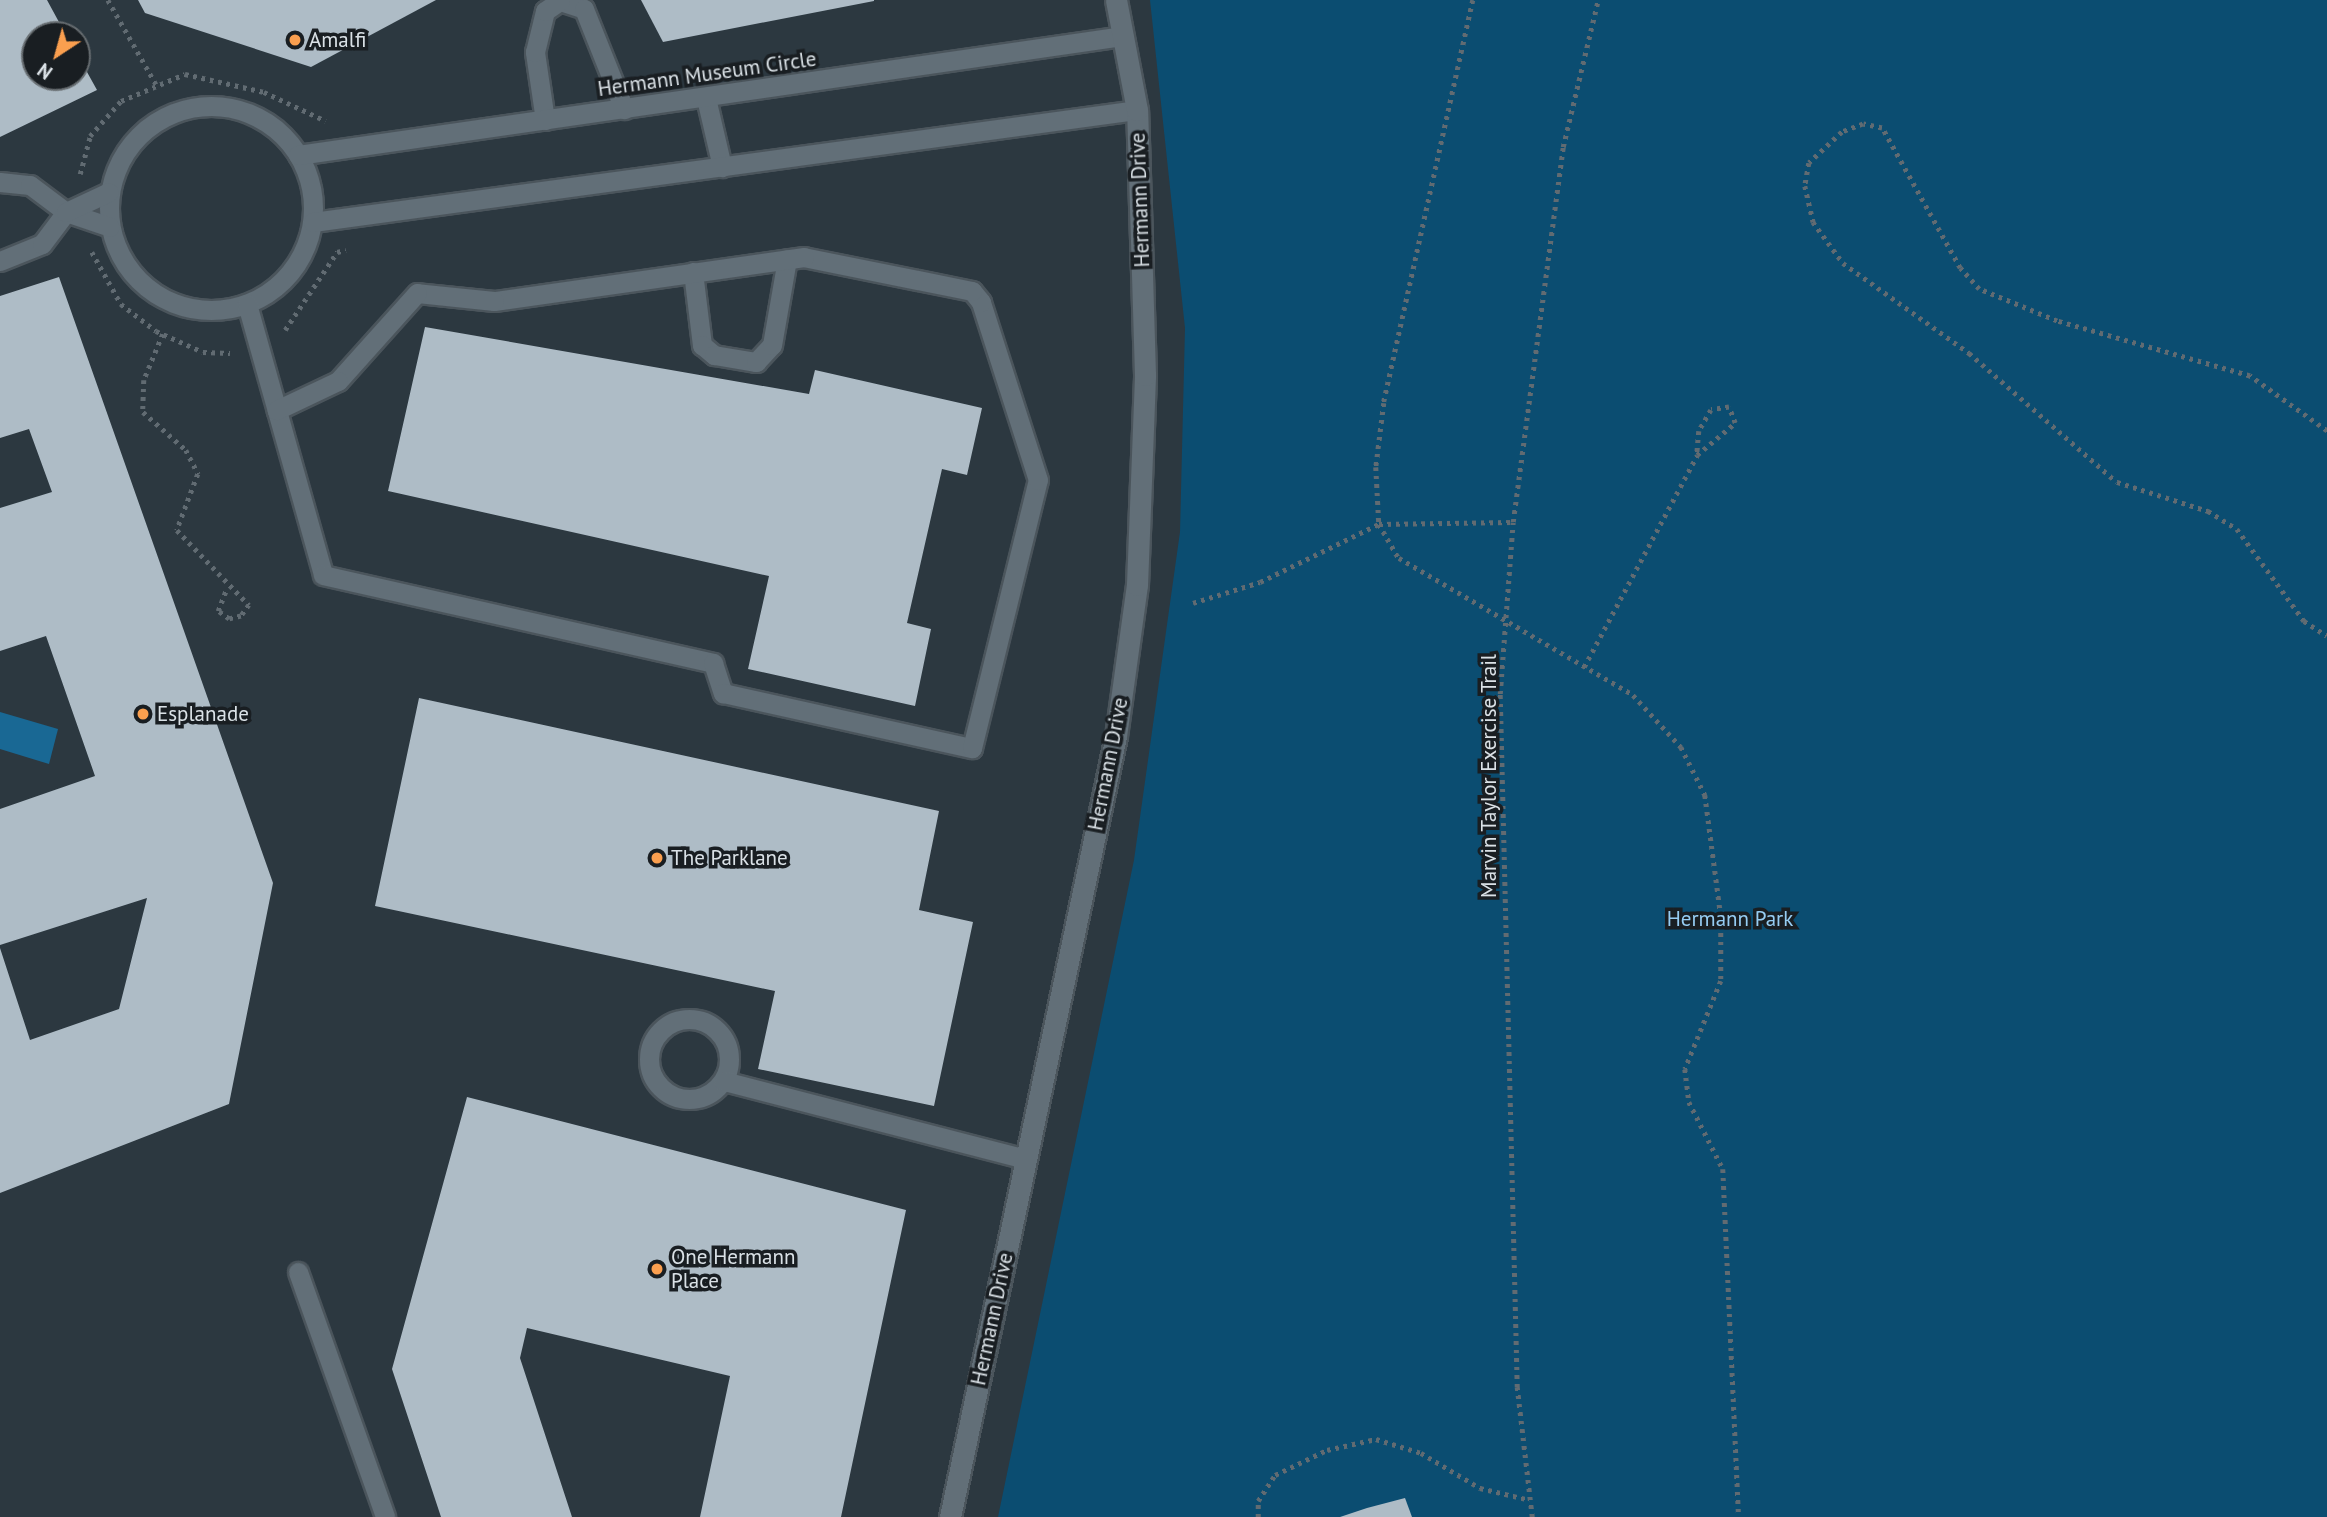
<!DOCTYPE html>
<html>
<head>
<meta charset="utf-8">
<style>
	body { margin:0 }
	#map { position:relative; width:2327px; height:1517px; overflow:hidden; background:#2c3840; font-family:"PT Sans",sans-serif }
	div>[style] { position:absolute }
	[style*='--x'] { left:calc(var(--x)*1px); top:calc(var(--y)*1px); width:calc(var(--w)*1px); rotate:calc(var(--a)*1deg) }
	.green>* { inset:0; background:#0b4d71 }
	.water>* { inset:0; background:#196894 }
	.building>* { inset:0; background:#aebcc6 }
	.path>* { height:4.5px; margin-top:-2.25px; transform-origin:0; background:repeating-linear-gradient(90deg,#616b72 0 3.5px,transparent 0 8.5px) }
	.roads { filter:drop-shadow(2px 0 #4b555c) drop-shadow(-2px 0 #4b555c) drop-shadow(0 2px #4b555c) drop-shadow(0 -2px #4b555c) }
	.lane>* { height:19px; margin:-9.5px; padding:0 9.5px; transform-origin:9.5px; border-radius:9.5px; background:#626f78 }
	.lane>.ring { margin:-9.5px; padding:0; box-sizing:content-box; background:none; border:19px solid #626f78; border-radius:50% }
	.secondary>* { height:21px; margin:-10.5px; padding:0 10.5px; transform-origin:10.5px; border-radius:10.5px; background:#626f78 }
	.dots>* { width:19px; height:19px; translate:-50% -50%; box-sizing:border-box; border:4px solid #191e22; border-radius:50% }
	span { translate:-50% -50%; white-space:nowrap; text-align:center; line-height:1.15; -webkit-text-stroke:7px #191e22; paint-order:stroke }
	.poi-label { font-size:21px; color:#dae1e6 }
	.left { translate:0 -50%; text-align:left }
	.street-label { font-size:21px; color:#dae1e6 }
	.park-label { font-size:21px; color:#96cdf3 }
	.north { position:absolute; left:21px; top:21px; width:70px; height:70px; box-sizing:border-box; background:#191e22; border:2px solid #666c70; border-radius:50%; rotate:216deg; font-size:19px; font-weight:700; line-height:28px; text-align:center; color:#dae1e6 }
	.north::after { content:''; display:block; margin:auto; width:24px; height:32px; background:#fa9f4f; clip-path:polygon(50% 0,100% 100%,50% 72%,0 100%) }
</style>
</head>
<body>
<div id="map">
	<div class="green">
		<i style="clip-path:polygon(1150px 0,2327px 0,2327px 1517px,998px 1517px,1134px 860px,1180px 532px,1185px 328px)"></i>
	</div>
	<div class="water">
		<i style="clip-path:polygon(0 712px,58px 729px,49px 764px,0 749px)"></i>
	</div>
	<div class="building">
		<i style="clip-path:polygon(0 0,47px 0,66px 35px,35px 35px,35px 77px,77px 77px,77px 54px,97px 90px,0 137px)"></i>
		<i style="clip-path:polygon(138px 0,436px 0,311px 67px,145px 13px)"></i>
		<i style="clip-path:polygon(641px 0,874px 0,874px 1px,663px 42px)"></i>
		<i style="clip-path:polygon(59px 277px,273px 883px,229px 1104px,0 1193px,0 948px,30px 1040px,119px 1009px,147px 898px,0 945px,0 809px,95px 776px,46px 636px,0 651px,0 508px,52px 492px,29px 429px,0 438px,0 296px)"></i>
		<i style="clip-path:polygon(425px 327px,809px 394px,815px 370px,982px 408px,967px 475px,942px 469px,907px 623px,931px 629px,915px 706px,748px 669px,769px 576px,388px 491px)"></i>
		<i style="clip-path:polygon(419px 698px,939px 811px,919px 910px,973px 922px,934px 1106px,758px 1069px,775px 991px,375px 906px)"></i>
		<i style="clip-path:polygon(467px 1097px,906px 1210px,841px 1517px,700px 1517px,730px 1376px,527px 1328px,520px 1358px,572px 1517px,441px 1517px,392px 1369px)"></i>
		<i style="clip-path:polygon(1405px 1498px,1412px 1517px,1340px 1517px,1367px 1508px)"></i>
	</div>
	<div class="path">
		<i style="--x:108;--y:0;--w:97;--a:60.3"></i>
		<i style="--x:1473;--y:0;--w:413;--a:102.5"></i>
		<i style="--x:1384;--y:403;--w:64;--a:97.1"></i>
		<i style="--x:1376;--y:467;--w:57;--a:87"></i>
		<i style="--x:1379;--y:524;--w:39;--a:60"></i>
		<i style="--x:1399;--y:558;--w:271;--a:30.3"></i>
		<i style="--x:1633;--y:695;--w:71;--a:47.3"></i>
		<i style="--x:1681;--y:747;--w:54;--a:63.4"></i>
		<i style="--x:1705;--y:795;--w:122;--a:82.5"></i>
		<i style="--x:1721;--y:916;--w:65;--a:90"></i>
		<i style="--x:1721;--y:981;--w:95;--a:112.2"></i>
		<i style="--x:1685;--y:1069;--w:33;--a:83"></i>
		<i style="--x:1689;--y:1102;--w:75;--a:63.1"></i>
		<i style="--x:1723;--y:1169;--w:348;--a:87.4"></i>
		<i style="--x:80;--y:174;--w:39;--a:-75"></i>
		<i style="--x:90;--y:136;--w:47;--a:-48.5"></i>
		<i style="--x:121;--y:101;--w:69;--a:-22.9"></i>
		<i style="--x:185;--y:74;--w:81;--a:12.8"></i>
		<i style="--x:264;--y:92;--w:68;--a:25.1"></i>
		<i style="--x:92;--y:252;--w:60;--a:60.9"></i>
		<i style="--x:121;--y:304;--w:44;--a:37.6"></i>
		<i style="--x:156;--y:331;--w:51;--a:24.1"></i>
		<i style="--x:203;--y:352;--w:27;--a:2"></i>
		<i style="--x:285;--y:330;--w:94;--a:-56.3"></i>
		<i style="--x:337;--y:252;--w:9;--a:-13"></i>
		<i style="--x:163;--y:334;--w:50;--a:112.4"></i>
		<i style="--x:144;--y:380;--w:32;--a:92"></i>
		<i style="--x:143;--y:412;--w:57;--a:41.5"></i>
		<i style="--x:186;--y:450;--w:27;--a:63"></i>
		<i style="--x:198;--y:474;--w:60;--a:110.6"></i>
		<i style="--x:177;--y:530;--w:104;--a:46.2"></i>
		<i style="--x:249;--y:605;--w:14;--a:126"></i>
		<i style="--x:241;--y:616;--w:12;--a:166"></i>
		<i style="--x:229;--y:619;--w:14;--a:-144"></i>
		<i style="--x:218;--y:611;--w:25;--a:-69"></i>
		<i style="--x:2327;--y:431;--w:95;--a:-144.5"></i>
		<i style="--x:2250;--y:376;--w:201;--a:-164.1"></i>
		<i style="--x:2057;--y:321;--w:84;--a:-157.7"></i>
		<i style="--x:1979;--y:289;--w:28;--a:-132"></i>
		<i style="--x:1960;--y:268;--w:160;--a:-119.1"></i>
		<i style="--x:1882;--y:128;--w:19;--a:-168"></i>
		<i style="--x:1863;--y:124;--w:22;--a:159"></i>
		<i style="--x:1842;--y:132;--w:45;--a:136.8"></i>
		<i style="--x:1809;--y:163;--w:23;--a:100"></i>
		<i style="--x:1805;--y:186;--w:37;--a:77"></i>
		<i style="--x:1813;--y:222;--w:51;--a:53.8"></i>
		<i style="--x:1843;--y:263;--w:155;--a:35.5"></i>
		<i style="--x:1969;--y:353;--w:196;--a:41.1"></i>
		<i style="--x:2117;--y:482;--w:96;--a:17.7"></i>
		<i style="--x:2208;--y:511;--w:34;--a:32"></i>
		<i style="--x:2237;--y:529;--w:114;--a:53.9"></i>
		<i style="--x:2304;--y:621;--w:27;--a:33"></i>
		<i style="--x:1193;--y:603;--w:70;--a:-17.4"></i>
		<i style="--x:1260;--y:582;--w:132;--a:-26"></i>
		<i style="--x:1379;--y:524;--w:134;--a:-0.9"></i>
		<i style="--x:1584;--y:667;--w:240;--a:-61.9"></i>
		<i style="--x:1697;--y:455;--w:50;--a:-40.1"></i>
		<i style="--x:1735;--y:423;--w:17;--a:-111"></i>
		<i style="--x:1729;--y:407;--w:18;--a:171"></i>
		<i style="--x:1711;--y:410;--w:24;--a:120"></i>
		<i style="--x:1699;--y:431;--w:24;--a:95"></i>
		<i style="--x:1258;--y:1517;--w:16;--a:-90"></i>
		<i style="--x:1258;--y:1501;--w:31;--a:-57"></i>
		<i style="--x:1275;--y:1475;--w:58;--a:-25.7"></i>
		<i style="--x:1327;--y:1450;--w:50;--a:-12.7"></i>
		<i style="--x:1376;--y:1439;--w:47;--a:17.3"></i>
		<i style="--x:1421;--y:1453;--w:69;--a:30.7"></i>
		<i style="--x:1480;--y:1488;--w:51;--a:13.5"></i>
		<i style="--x:1532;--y:1517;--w:131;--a:-96.6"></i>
		<i style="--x:1517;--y:1387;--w:693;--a:-91.41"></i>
		<i style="--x:1500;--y:694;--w:172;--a:-85.7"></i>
		<i style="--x:1513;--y:522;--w:378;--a:-82.4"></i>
		<i style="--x:1563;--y:147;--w:151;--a:-76.6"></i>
	</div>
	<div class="roads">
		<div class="lane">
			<i style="--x:560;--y:1;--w:25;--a:18"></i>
			<i style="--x:584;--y:9;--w:108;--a:68.2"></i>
			<i style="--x:706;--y:98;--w:71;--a:76.9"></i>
			<i class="ring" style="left:109px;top:106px;width:185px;height:185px"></i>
			<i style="--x:545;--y:120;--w:69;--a:-98.4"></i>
			<i style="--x:535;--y:52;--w:42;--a:-76.3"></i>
			<i style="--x:545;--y:11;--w:18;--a:-34"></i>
			<i style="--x:298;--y:155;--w:834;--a:-8.21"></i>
			<i style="--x:0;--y:182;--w:30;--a:6"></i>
			<i style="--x:30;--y:185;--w:45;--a:36.9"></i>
			<i style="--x:66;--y:212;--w:46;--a:18.8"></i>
			<i style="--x:313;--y:222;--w:832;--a:-7.74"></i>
			<i style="--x:0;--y:261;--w:45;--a:-22"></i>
			<i style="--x:42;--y:244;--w:40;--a:-53"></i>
			<i style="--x:66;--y:212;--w:47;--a:-24.9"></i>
			<i style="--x:693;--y:272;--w:74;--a:83"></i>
			<i style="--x:702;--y:345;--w:16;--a:40"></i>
			<i style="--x:714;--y:355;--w:43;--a:9.5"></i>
			<i style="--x:756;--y:362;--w:23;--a:-47"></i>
			<i style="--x:772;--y:345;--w:87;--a:-80.1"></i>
			<i style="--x:247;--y:304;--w:281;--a:74.3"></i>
			<i style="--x:323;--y:575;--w:400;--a:12.7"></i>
			<i style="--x:713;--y:663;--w:32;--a:72"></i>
			<i style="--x:723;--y:693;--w:255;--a:12.5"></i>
			<i style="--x:972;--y:748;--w:276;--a:-76.2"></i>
			<i style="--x:1038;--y:480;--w:187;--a:-107.8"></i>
			<i style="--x:981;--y:302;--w:14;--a:-129"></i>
			<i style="--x:972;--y:291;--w:171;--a:-168.6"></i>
			<i style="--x:804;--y:257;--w:313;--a:171.9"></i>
			<i style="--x:494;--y:301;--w:77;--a:-174.1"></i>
			<i style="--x:417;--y:293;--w:118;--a:131.9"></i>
			<i style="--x:338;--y:381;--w:68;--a:154.6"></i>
			<i class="ring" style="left:649px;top:1019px;width:61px;height:61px"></i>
			<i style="--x:724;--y:1081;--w:312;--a:14.5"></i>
			<i style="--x:298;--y:1272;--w:260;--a:70.4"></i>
		</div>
		<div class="secondary">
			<i style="--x:950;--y:1517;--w:798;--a:-78"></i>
			<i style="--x:1116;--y:736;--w:152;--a:-82.1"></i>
			<i style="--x:1137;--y:585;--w:210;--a:-87.8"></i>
			<i style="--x:1145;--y:375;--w:265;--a:-91.7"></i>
			<i style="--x:1137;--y:110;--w:112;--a:-100.8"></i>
		</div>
	</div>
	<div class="dots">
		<i style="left:295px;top:40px;background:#fa9f4f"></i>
		<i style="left:143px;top:714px;background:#fa9f4f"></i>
		<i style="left:657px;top:858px;background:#fa9f4f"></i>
		<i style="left:657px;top:1269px;background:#fa9f4f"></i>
	</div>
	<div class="poi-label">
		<span class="left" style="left:309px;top:40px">Amalfi</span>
		<span class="left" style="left:157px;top:714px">Esplanade</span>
		<span class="left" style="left:671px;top:858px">The Parklane</span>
		<span class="left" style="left:671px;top:1269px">One Hermann<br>Place</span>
	</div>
	<div class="street-label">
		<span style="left:707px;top:74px;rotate:-8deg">Hermann Museum Circle</span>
		<span style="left:1140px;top:200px;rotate:-92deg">Hermann Drive</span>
		<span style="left:1108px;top:764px;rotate:-79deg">Hermann Drive</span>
		<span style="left:1489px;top:776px;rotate:-90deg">Marvin Taylor Exercise Trail</span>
		<span style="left:992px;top:1319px;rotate:-78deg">Hermann Drive</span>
	</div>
	<div class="park-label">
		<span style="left:1730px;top:919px">Hermann Park</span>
	</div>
	<div class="north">N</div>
</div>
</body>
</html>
